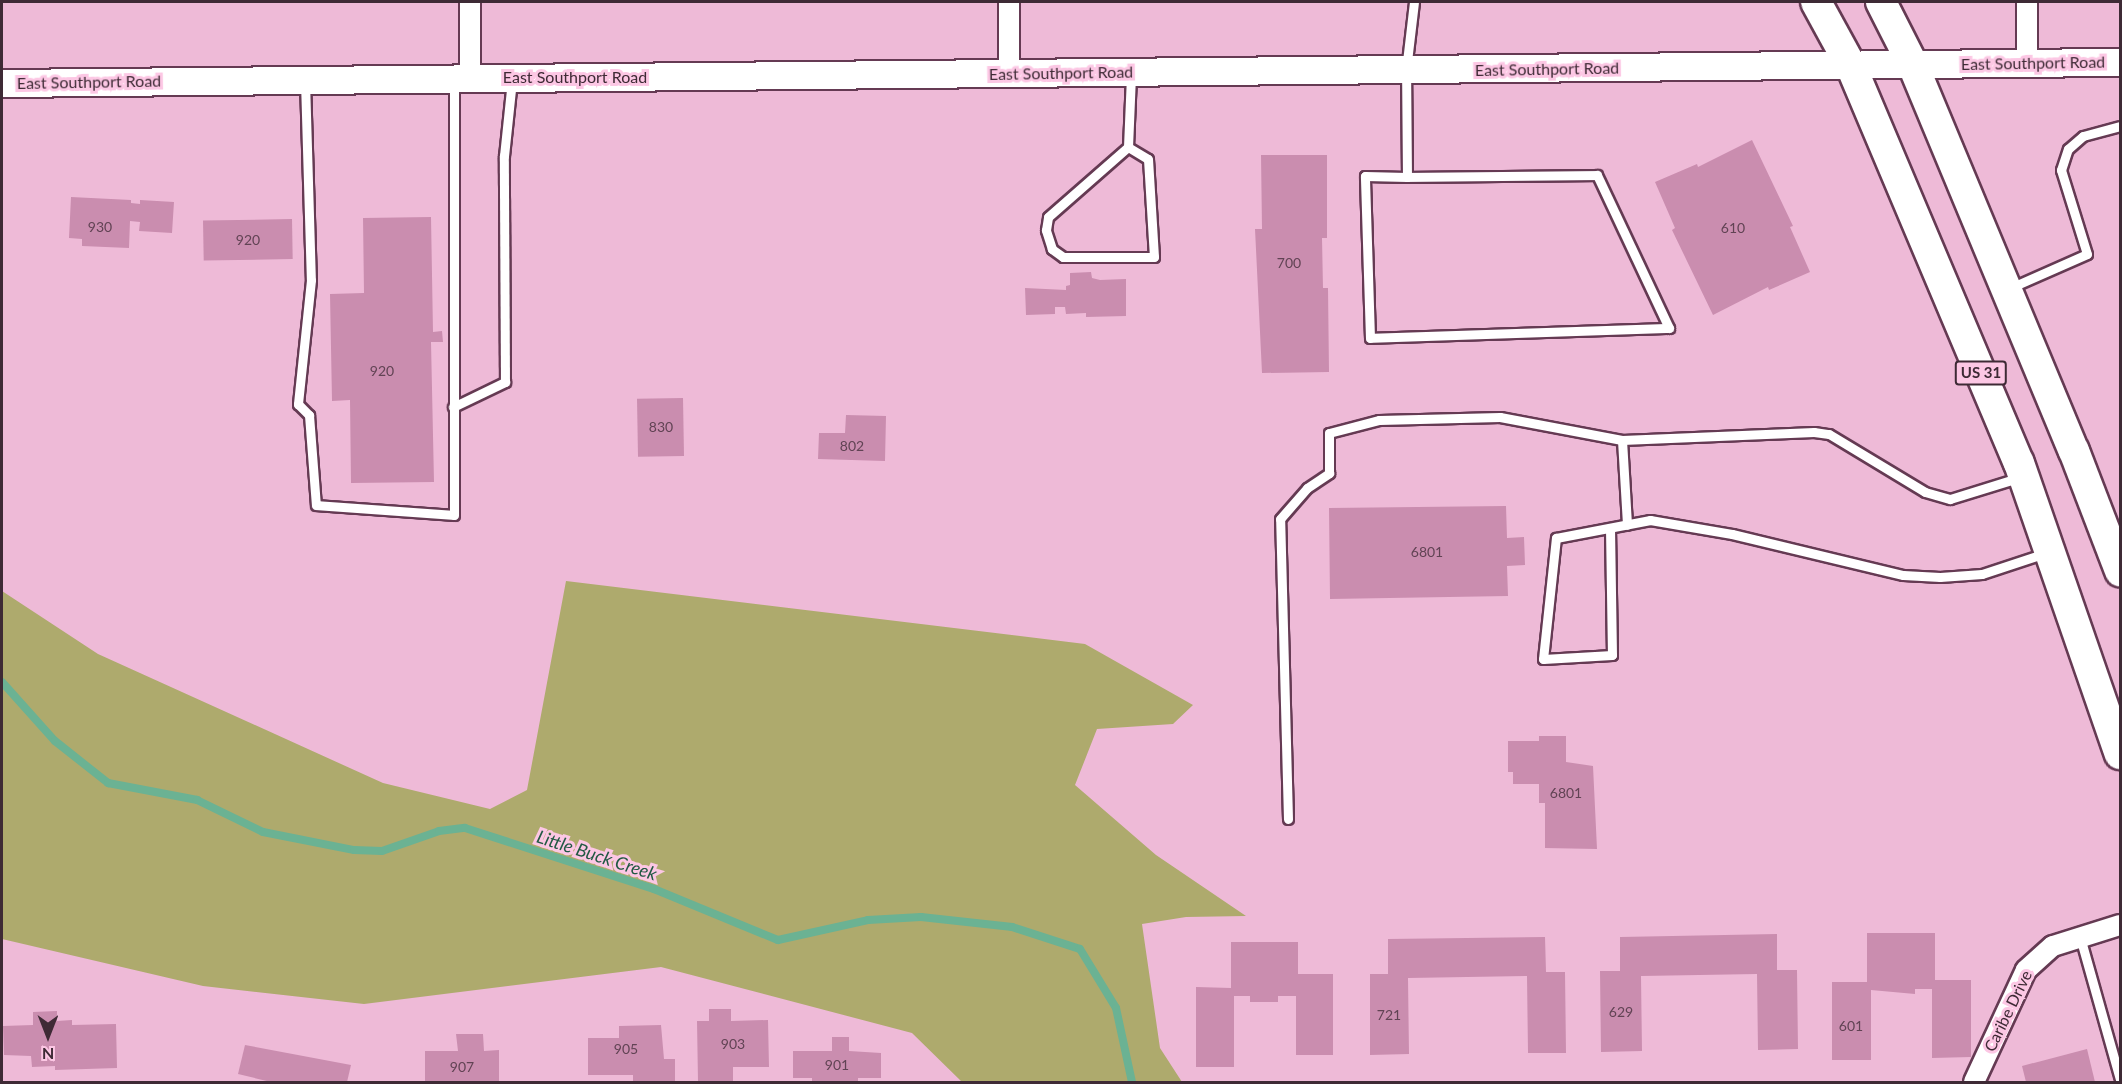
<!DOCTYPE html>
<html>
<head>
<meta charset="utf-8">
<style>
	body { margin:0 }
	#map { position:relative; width:2122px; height:1084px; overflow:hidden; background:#eebad7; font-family:Lato,sans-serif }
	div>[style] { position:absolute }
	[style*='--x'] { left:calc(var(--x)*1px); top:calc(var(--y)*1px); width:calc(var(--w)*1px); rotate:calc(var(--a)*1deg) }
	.green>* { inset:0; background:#aeaa6d }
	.stream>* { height:8px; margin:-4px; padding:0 4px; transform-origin:4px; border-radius:4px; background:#6bb293 }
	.building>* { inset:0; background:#ca8daf; transform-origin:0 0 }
	.roads { filter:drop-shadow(2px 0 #653a53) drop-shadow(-2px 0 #653a53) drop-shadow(0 2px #653a53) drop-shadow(0 -2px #653a53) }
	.service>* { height:9px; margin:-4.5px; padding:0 4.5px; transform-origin:4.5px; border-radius:4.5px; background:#fff }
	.minor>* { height:20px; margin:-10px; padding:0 10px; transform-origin:10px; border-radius:10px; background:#fff }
	.secondary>* { height:27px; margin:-13.5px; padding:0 13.5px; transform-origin:13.5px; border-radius:13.5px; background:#fff }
	.primary>* { height:30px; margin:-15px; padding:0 15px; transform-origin:15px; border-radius:15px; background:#fff }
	span { translate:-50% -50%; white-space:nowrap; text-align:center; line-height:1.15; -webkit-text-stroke:6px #fcc7e4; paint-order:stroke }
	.number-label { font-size:14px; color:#614354 }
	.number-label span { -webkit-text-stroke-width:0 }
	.shield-label span { padding:2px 4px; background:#fcc7e4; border:2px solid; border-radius:4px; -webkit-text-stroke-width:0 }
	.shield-label { font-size:15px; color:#3e2a35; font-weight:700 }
	.street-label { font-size:16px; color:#3e2a35 }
	.water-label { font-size:18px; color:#215943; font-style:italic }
	.frame { position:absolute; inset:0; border:3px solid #3e2a35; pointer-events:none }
	.north { position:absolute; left:18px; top:1006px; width:60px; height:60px; -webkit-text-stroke:4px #fcc7e4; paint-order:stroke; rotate:180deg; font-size:16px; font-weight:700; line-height:24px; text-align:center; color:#3e2a35 }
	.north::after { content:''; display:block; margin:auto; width:21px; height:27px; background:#3e2a35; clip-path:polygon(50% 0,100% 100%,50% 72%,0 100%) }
</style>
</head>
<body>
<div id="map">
	<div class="green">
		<i style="clip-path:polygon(566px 581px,1085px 644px,1193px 705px,1173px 724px,1097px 729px,1075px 785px,1156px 855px,1246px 916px,1186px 917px,1142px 924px,1160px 1048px,1182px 1082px,962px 1082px,912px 1033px,661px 967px,364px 1004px,203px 986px,2px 939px,2px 591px,98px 654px,383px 783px,490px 809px,527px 790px)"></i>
	</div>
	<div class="stream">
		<i style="--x:2;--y:682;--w:79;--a:48.1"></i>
		<i style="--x:55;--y:741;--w:68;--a:38.4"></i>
		<i style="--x:108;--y:783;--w:91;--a:10.8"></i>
		<i style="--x:197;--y:800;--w:73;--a:25.9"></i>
		<i style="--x:263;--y:832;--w:93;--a:11.2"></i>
		<i style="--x:354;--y:850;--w:28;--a:2"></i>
		<i style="--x:382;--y:851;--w:60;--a:-19.3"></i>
		<i style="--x:439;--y:831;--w:26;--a:-7"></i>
		<i style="--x:465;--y:828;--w:199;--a:17.9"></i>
		<i style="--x:654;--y:889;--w:134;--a:22.4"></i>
		<i style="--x:778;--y:940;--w:92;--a:-12.5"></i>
		<i style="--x:868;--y:920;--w:53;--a:-3.2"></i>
		<i style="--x:921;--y:917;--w:92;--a:6.3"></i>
		<i style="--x:1012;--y:927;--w:71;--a:17.9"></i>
		<i style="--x:1080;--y:949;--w:69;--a:58.6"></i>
		<i style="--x:1116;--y:1008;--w:76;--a:77.8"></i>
	</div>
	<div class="building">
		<i style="clip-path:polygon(1752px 140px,1793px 226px,1790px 227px,1810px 272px,1769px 290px,1768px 287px,1713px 315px,1672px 230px,1675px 228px,1655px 182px,1697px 164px,1698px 167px)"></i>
		<i style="clip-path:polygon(1261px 155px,1327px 155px,1327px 238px,1322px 238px,1323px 288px,1328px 288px,1329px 372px,1262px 373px,1255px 229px,1262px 229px)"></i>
		<i style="clip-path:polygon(71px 197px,131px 200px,131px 203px,140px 204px,140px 200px,174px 202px,172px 233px,139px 231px,140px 222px,130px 221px,129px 248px,82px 246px,82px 239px,69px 238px)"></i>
		<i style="clip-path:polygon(431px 217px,433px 332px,442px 331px,443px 342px,431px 342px,434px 482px,351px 483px,350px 400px,332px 401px,330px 294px,364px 293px,363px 218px)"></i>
		<i style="left:292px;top:219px;width:40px;height:89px;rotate:89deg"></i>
		<i style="clip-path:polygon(1091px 272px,1092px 278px,1100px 280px,1126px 279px,1126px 316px,1086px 317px,1086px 313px,1066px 314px,1065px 307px,1055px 307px,1055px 314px,1026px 315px,1025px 288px,1066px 290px,1066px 286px,1070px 285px,1070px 273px)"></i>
		<i style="left:683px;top:398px;width:58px;height:46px;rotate:89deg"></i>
		<i style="clip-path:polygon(846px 415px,886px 416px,885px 461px,818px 459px,819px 433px,845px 433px)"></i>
		<i style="clip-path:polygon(1506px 506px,1507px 538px,1524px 537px,1525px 565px,1507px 566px,1508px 596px,1330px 599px,1329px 508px)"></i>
		<i style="clip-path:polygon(1539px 736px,1566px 736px,1566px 762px,1593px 766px,1597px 849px,1545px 848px,1545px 803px,1539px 803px,1539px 784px,1513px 784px,1513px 772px,1508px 772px,1508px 741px,1539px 741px)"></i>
		<i style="clip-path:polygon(1867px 933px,1935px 933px,1935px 980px,1971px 980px,1971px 1057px,1932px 1058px,1932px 989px,1915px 989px,1915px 994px,1871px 990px,1871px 1060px,1832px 1060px,1832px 982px,1867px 982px)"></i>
		<i style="clip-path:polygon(1777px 934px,1777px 970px,1797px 970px,1798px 1049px,1758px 1050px,1757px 974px,1641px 976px,1642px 1051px,1601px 1052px,1600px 971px,1620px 971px,1620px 937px)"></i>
		<i style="clip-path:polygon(1545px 937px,1546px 972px,1565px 972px,1566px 1053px,1528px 1053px,1527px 976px,1408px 978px,1409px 1054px,1370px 1055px,1370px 974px,1388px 974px,1388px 939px)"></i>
		<i style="clip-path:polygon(1231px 942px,1298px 942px,1298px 974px,1333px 974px,1333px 1055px,1296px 1055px,1296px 996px,1278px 996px,1278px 1002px,1250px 1002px,1250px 996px,1234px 996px,1234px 1067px,1196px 1067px,1196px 987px,1231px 988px)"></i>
		<i style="clip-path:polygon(709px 1009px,731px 1009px,731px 1021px,768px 1020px,769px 1067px,733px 1067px,733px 1082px,698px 1082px,697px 1021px,709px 1021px)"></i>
		<i style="clip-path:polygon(57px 1011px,57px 1021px,72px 1020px,72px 1025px,116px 1024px,117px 1068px,55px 1070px,55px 1066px,32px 1067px,31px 1056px,4px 1055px,3px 1026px,33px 1025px,33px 1012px)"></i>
		<i style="clip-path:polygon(661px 1025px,664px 1059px,675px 1059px,675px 1082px,633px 1082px,633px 1075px,588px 1075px,588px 1038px,619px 1038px,619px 1026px)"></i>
		<i style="clip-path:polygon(456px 1034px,483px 1034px,484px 1051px,499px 1050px,499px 1082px,425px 1082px,425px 1051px,458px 1051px)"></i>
		<i style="clip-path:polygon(832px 1037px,849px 1037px,849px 1051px,881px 1053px,881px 1078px,858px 1078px,858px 1082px,812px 1082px,812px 1078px,793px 1078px,793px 1051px,832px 1051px)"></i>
		<i style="clip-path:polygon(245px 1045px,351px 1065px,347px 1082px,271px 1082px,238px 1074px)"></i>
		<i style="clip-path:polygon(2087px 1049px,2095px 1082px,2026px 1082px,2022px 1066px)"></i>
	</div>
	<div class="roads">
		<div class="service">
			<i style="--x:305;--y:81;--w:199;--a:88.3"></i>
			<i style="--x:311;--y:280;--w:125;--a:96"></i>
			<i style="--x:298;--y:404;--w:16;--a:45"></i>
			<i style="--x:309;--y:415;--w:90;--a:85.6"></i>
			<i style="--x:316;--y:505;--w:138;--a:4.1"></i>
			<i style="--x:454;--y:515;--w:435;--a:-90"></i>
			<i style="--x:1128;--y:147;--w:23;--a:31"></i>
			<i style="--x:1148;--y:159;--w:98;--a:86.5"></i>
			<i style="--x:1154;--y:257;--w:91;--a:180"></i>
			<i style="--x:1063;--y:257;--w:14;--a:-144"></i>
			<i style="--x:1052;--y:249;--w:20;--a:-108"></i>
			<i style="--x:1046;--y:230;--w:13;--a:-81"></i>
			<i style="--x:1048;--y:217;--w:106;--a:-41.2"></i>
			<i style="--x:1128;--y:147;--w:73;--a:-87.6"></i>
			<i style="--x:1407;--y:177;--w:190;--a:-0.6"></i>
			<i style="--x:1597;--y:175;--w:169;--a:64.8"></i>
			<i style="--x:1669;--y:328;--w:299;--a:178.1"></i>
			<i style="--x:1370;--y:338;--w:162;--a:-91.8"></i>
			<i style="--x:1365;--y:176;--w:42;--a:1.4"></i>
			<i style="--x:1407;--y:177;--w:107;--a:-90.5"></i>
			<i style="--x:1406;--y:70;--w:68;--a:-83.3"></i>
			<i style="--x:2010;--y:288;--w:84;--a:-23.8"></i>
			<i style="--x:2087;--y:254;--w:88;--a:-107.2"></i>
			<i style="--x:2061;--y:170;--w:22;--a:-72"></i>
			<i style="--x:2068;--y:149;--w:20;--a:-41"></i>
			<i style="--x:2083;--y:136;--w:38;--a:-15"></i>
			<i style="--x:453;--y:407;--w:58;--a:-25.7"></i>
			<i style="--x:505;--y:382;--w:226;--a:-90.3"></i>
			<i style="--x:504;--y:156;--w:76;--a:-84"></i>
			<i style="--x:1622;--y:440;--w:85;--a:86.6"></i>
			<i style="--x:1610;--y:528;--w:127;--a:89.1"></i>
			<i style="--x:1612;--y:655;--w:69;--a:176.7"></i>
			<i style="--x:1543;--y:659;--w:122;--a:-83.9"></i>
			<i style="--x:1556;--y:538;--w:96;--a:-10.8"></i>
			<i style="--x:1650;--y:520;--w:83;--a:9.7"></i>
			<i style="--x:1732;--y:534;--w:176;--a:13.5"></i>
			<i style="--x:1903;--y:575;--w:37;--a:3"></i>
			<i style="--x:1940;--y:577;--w:42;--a:-4.1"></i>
			<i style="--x:1982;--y:574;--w:67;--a:-18.2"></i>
			<i style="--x:1288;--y:819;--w:300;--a:-91.5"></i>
			<i style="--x:1280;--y:519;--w:41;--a:-48.9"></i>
			<i style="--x:1307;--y:488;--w:27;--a:-34"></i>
			<i style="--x:1329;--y:473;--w:40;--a:-90"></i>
			<i style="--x:1329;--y:433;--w:52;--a:-14.6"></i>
			<i style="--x:1379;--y:420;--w:121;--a:-1.4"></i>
			<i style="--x:1500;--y:417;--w:124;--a:10.7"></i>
			<i style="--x:1622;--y:440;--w:192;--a:-2.4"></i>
			<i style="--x:1814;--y:432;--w:15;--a:8"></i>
			<i style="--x:1829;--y:434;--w:112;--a:31.1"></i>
			<i style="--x:1925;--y:492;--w:26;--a:16"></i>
			<i style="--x:1950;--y:499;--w:74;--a:-17.2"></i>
			<i style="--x:2080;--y:937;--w:148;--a:74.3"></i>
		</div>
		<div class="minor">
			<i style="--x:470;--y:2;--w:76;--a:90"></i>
			<i style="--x:1009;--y:2;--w:72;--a:90"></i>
			<i style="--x:2027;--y:2;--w:61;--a:90"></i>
			<i style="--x:1974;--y:1082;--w:123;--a:-65.1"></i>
			<i style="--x:2026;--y:970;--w:36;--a:-42"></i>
			<i style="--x:2053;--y:946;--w:70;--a:-17.4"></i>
		</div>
		<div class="secondary">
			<i style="--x:2;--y:83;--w:2118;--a:-0.57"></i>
		</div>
		<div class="primary">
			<i style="--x:1816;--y:2;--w:73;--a:61.3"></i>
			<i style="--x:1851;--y:66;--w:431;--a:67.1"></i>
			<i style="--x:2019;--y:463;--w:308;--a:70.9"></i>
			<i style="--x:1881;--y:2;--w:71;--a:63.1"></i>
			<i style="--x:1913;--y:65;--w:418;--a:67.4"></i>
			<i style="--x:2074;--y:451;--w:129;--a:69"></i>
		</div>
	</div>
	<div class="number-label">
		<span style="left:100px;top:227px">930</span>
		<span style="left:1733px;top:228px">610</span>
		<span style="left:248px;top:240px">920</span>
		<span style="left:1289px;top:263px">700</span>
		<span style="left:382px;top:371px">920</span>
		<span style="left:661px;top:427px">830</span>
		<span style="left:852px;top:446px">802</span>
		<span style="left:1427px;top:552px">6801</span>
		<span style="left:1566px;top:793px">6801</span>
		<span style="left:1621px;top:1012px">629</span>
		<span style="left:1389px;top:1015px">721</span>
		<span style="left:1851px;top:1026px">601</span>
		<span style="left:733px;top:1044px">903</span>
		<span style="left:626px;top:1049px">905</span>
		<span style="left:837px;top:1065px">901</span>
		<span style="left:462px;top:1067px">907</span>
	</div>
	<div class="shield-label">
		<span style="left:1981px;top:373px">US 31</span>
	</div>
	<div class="street-label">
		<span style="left:2033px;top:63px;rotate:-1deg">East Southport Road</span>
		<span style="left:1547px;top:69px;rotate:-1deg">East Southport Road</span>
		<span style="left:1061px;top:73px;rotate:-1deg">East Southport Road</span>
		<span style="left:575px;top:77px">East Southport Road</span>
		<span style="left:89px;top:82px;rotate:-1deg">East Southport Road</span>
		<span style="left:2008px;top:1011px;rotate:-64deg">Caribe Drive</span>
	</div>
	<div class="water-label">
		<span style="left:597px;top:855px;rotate:18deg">Little Buck Creek</span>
	</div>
	<div class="frame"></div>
	<div class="north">N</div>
</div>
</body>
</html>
